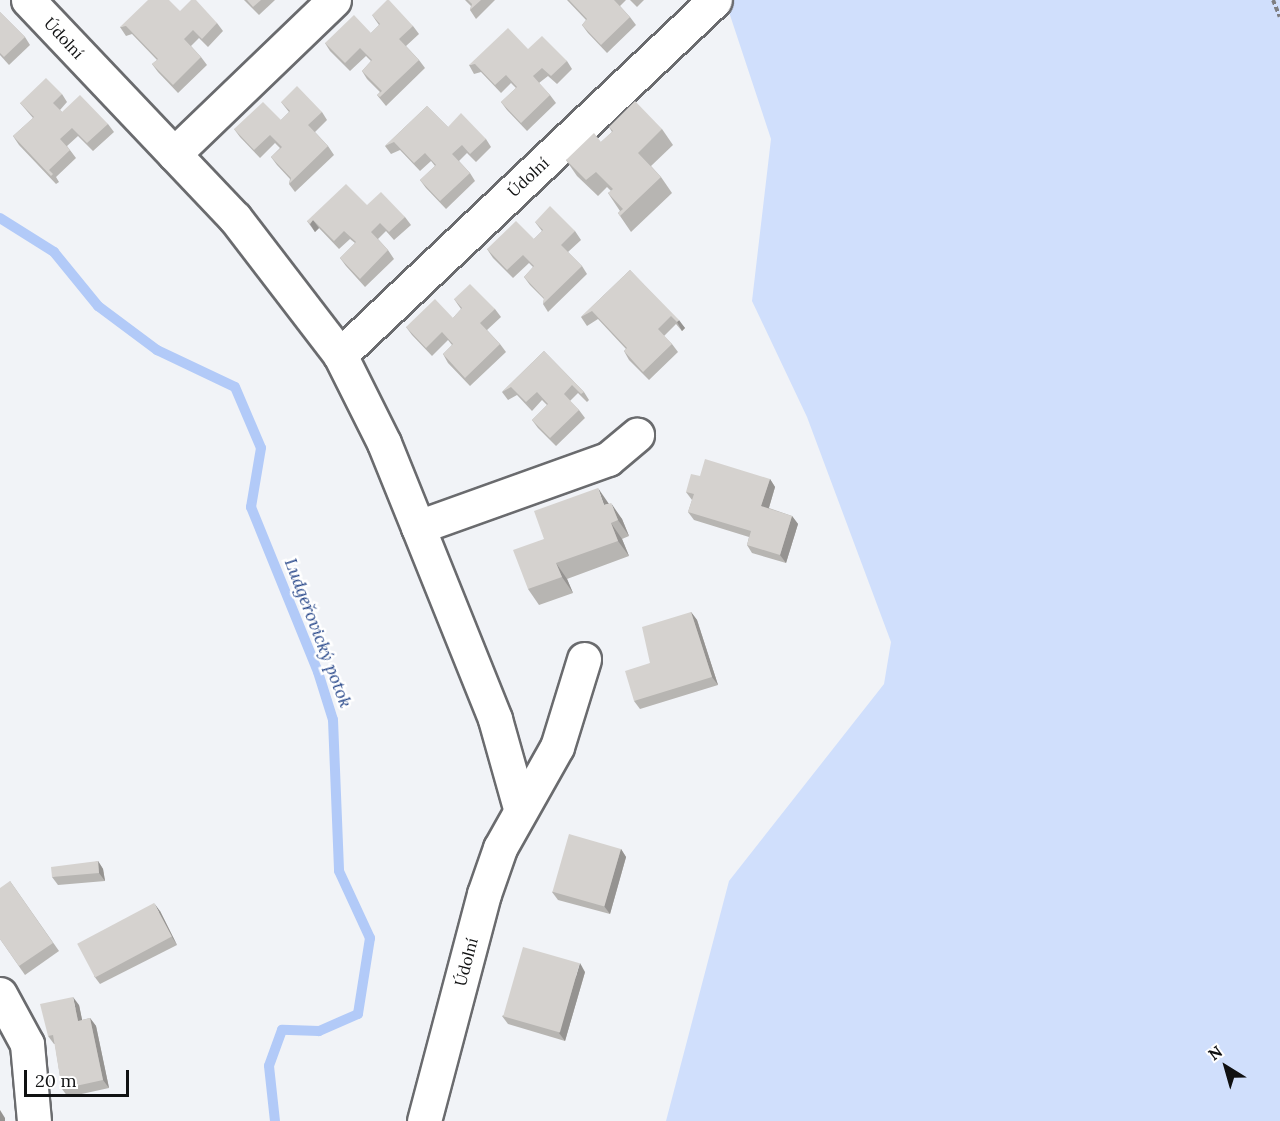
<!DOCTYPE html>
<html>
<head>
<meta charset="utf-8">
<style>
	body { margin:0 }
	#map { position:relative; width:1280px; height:1121px; overflow:hidden; background:#f1f3f7; font-family:Lora,serif }
	div>[style] { position:absolute }
	[style*='--x'] { left:calc(var(--x)*1px); top:calc(var(--y)*1px); width:calc(var(--w)*1px); rotate:calc(var(--a)*1deg) }
	.green>* { inset:0; background:#d0dffc }
	.stream>* { height:10px; margin:-5px; padding:0 5px; transform-origin:5px; border-radius:5px; background:#b2caf8 }
	.path>* { height:4px; margin-top:-2px; transform-origin:0; background:repeating-linear-gradient(90deg,#7d7e81 0 4.5px,transparent 0 7.5px) }
	.roads { filter:drop-shadow(2px 0 #6a6b6e) drop-shadow(-2px 0 #6a6b6e) drop-shadow(0 2px #6a6b6e) drop-shadow(0 -2px #6a6b6e) }
	.minor>* { height:33px; margin:-16.5px; padding:0 16.5px; transform-origin:16.5px; border-radius:16.5px; background:#fff }
	.wall>* { inset:0; background:#b7b5b2 }
	.shaded-wall>* { inset:0; background:#959391 }
	.building>* { inset:0; background:#d5d2cf; transform-origin:0 0 }
	span { translate:-50% -50%; white-space:nowrap; text-align:center; line-height:1.15; -webkit-text-stroke:5px #fff; paint-order:stroke }
	.street-label { font-size:16px; color:#101112 }
	.water-label { font-size:18px; color:#264689; font-style:italic }
	.north { position:absolute; left:1196px; top:1037px; width:60px; height:60px; -webkit-text-stroke:4px #fff; paint-order:stroke; rotate:323deg; font-size:16px; font-weight:700; line-height:24px; text-align:center; color:#101112 }
	.north::after { content:''; display:block; margin:auto; width:21px; height:27px; background:#101112; clip-path:polygon(50% 0,100% 100%,50% 72%,0 100%) }
	.scale { position:absolute; left:24px; top:1070px; width:105px; height:27px; box-sizing:border-box; border:3px solid #101112; border-top:0; padding-left:8px; font-size:18px; line-height:21px; white-space:nowrap; color:#101112; -webkit-text-stroke:4px #fff; paint-order:stroke }
</style>
</head>
<body>
<div id="map">
	<div class="green">
		<i style="clip-path:polygon(725px 0,1280px 0,1280px 1121px,666px 1121px,729px 881px,884px 684px,891px 642px,807px 417px,752px 301px,771px 139px)"></i>
	</div>
	<div class="stream">
		<i style="--x:0;--y:218;--w:64;--a:32.2"></i>
		<i style="--x:54;--y:252;--w:70;--a:50.8"></i>
		<i style="--x:98;--y:306;--w:74;--a:36.7"></i>
		<i style="--x:157;--y:350;--w:86;--a:25.4"></i>
		<i style="--x:235;--y:387;--w:66;--a:66.9"></i>
		<i style="--x:261;--y:448;--w:60;--a:99.6"></i>
		<i style="--x:251;--y:507;--w:178;--a:67.9"></i>
		<i style="--x:318;--y:672;--w:50;--a:72.6"></i>
		<i style="--x:333;--y:720;--w:151;--a:87.7"></i>
		<i style="--x:339;--y:871;--w:74;--a:65.2"></i>
		<i style="--x:370;--y:938;--w:77;--a:99"></i>
		<i style="--x:358;--y:1014;--w:43;--a:156.4"></i>
		<i style="--x:319;--y:1031;--w:37;--a:-178"></i>
		<i style="--x:282;--y:1030;--w:38;--a:110"></i>
		<i style="--x:269;--y:1066;--w:55;--a:83.8"></i>
	</div>
	<div class="path">
		<i style="--x:1273;--y:0;--w:18;--a:68"></i>
	</div>
	<div class="roads">
		<div class="minor">
			<i style="--x:28;--y:0;--w:301;--a:46.5"></i>
			<i style="--x:235;--y:218;--w:173;--a:52.5"></i>
			<i style="--x:340;--y:355;--w:98;--a:63.4"></i>
			<i style="--x:384;--y:443;--w:91;--a:68"></i>
			<i style="--x:418;--y:527;--w:202;--a:-19.7"></i>
			<i style="--x:608;--y:459;--w:38;--a:-40"></i>
			<i style="--x:174;--y:154;--w:222;--a:-43.9"></i>
			<i style="--x:340;--y:355;--w:516;--a:-43.43"></i>
			<i style="--x:418;--y:527;--w:207;--a:68.1"></i>
			<i style="--x:495;--y:719;--w:92;--a:74.3"></i>
			<i style="--x:0;--y:994;--w:57;--a:61.6"></i>
			<i style="--x:27;--y:1044;--w:77;--a:84.8"></i>
			<i style="--x:424;--y:1121;--w:235;--a:-75.2"></i>
			<i style="--x:484;--y:894;--w:49;--a:-70.8"></i>
			<i style="--x:500;--y:848;--w:116;--a:-60.6"></i>
			<i style="--x:557;--y:747;--w:92;--a:-72.9"></i>
		</div>
	</div>
	<div class="wall">
		<i style="clip-path:polygon(244px 0,275px 0,259px 15px)"></i>
		<i style="clip-path:polygon(465px 0,495px 0,476px 19px,470px 10px,471px 6px)"></i>
		<i style="clip-path:polygon(567px 0,626px 0,620px 6px,630px 17px,636px 25px,607px 53px,588px 33px,582px 25px,586px 20px)"></i>
		<i style="clip-path:polygon(630px 0,644px 0,637px 7px)"></i>
		<i style="clip-path:polygon(180px 11px,217px 23px,223px 31px,208px 47px,199px 38px,191px 46px,201px 57px,207px 65px,178px 93px,158px 72px,152px 64px,157px 60px,132px 34px,126px 36px,120px 27px)"></i>
		<i style="clip-path:polygon(0 12px,25px 37px,30px 45px,9px 65px,0 55px)"></i>
		<i style="clip-path:polygon(372px 15px,413px 26px,419px 34px,406px 46px,419px 60px,425px 68px,386px 106px,377px 95px,380px 92px,367px 79px,362px 71px,371px 61px,366px 56px,350px 71px,330px 51px,325px 43px,371px 33px,379px 25px)"></i>
		<i style="clip-path:polygon(528px 49px,567px 61px,572px 69px,557px 84px,548px 76px,539px 83px,550px 95px,556px 103px,527px 131px,507px 110px,501px 102px,516px 88px,511px 83px,501px 93px,481px 72px,474px 74px,469px 65px)"></i>
		<i style="clip-path:polygon(62px 94px,67px 102px,60px 110px,62px 112px,108px 124px,114px 132px,93px 151px,78px 136px,67px 146px,76px 158px,56px 177px,59px 182px,56px 184px,19px 145px,13px 136px,33px 118px,20px 103px)"></i>
		<i style="clip-path:polygon(281px 102px,322px 112px,327px 120px,315px 132px,328px 146px,334px 155px,295px 192px,289px 184px,290px 179px,277px 165px,271px 157px,280px 148px,275px 143px,260px 158px,240px 137px,234px 129px,281px 120px,289px 112px)"></i>
		<i style="clip-path:polygon(427px 106px,448px 127px,486px 139px,491px 147px,476px 162px,467px 153px,459px 161px,470px 173px,475px 181px,446px 209px,426px 188px,420px 180px,435px 166px,431px 161px,420px 171px,400px 150px,391px 154px,385px 146px)"></i>
		<i style="clip-path:polygon(609px 127px,662px 129px,673px 145px,651px 166px,661px 177px,672px 193px,631px 232px,618px 213px,620px 211px,608px 193px,611px 191px,607px 187px,598px 196px,577px 176px,566px 160px,601px 142px,612px 132px)"></i>
		<i style="clip-path:polygon(367px 205px,405px 217px,411px 225px,394px 240px,386px 231px,378px 239px,388px 250px,394px 259px,365px 287px,346px 266px,340px 258px,355px 243px,350px 239px,339px 249px,319px 228px,315px 232px,307px 221px)"></i>
		<i style="clip-path:polygon(535px 222px,575px 231px,581px 240px,568px 252px,582px 266px,587px 274px,548px 312px,543px 304px,544px 299px,530px 285px,524px 277px,533px 267px,529px 263px,513px 278px,493px 258px,487px 249px,534px 239px,542px 231px)"></i>
		<i style="clip-path:polygon(630px 270px,685px 328px,682px 331px,676px 324px,664px 336px,672px 344px,678px 352px,649px 380px,629px 360px,624px 351px,626px 349px,598px 319px,587px 326px,581px 317px)"></i>
		<i style="clip-path:polygon(454px 299px,495px 309px,501px 317px,487px 330px,500px 344px,506px 352px,470px 386px,448px 363px,443px 354px,452px 345px,448px 340px,432px 356px,412px 335px,406px 327px,453px 318px,461px 309px)"></i>
		<i style="clip-path:polygon(544px 351px,584px 392px,589px 400px,587px 402px,578px 393px,570px 401px,579px 410px,585px 418px,556px 446px,538px 428px,532px 420px,547px 405px,542px 400px,532px 411px,517px 395px,508px 400px,502px 392px)"></i>
		<i style="clip-path:polygon(770px 479px,775px 487px,769px 508px,792px 516px,798px 524px,786px 563px,752px 553px,747px 545px,749px 537px,694px 520px,688px 512px,692px 500px,686px 492px)"></i>
		<i style="clip-path:polygon(609px 504px,622px 519px,629px 536px,622px 539px,629px 556px,567px 579px,573px 593px,539px 605px,528px 589px,544px 539px)"></i>
		<i style="clip-path:polygon(691px 612px,697px 620px,718px 685px,640px 709px,634px 701px,650px 663px)"></i>
		<i style="clip-path:polygon(621px 849px,626px 857px,610px 914px,558px 900px,552px 892px)"></i>
		<i style="clip-path:polygon(98px 861px,103px 869px,105px 881px,58px 885px,52px 877px)"></i>
		<i style="clip-path:polygon(10px 881px,59px 951px,25px 975px,0 939px)"></i>
		<i style="clip-path:polygon(160px 911px,177px 945px,100px 984px,94px 976px)"></i>
		<i style="clip-path:polygon(585px 972px,565px 1041px,508px 1024px,502px 1016px)"></i>
		<i style="clip-path:polygon(79px 1005px,82px 1020px,90px 1018px,96px 1026px,109px 1088px,68px 1097px,62px 1089px,55px 1044px,54px 1044px,48px 1036px)"></i>
	</div>
	<div class="shaded-wall">
		<i style="clip-path:polygon(313px 220px,319px 228px,315px 232px,310px 224px)"></i>
		<i style="clip-path:polygon(679px 320px,685px 328px,682px 331px,677px 322px)"></i>
		<i style="clip-path:polygon(770px 479px,775px 487px,767px 514px,761px 506px)"></i>
		<i style="clip-path:polygon(598px 488px,609px 504px,604px 505px)"></i>
		<i style="clip-path:polygon(611px 503px,622px 519px,629px 536px,618px 520px)"></i>
		<i style="clip-path:polygon(792px 516px,798px 524px,786px 563px,780px 555px)"></i>
		<i style="clip-path:polygon(611px 523px,622px 539px,629px 556px,618px 541px)"></i>
		<i style="clip-path:polygon(556px 563px,567px 579px,573px 593px,562px 577px)"></i>
		<i style="clip-path:polygon(691px 612px,697px 620px,718px 685px,712px 677px)"></i>
		<i style="clip-path:polygon(621px 849px,626px 857px,610px 914px,604px 906px)"></i>
		<i style="clip-path:polygon(98px 861px,103px 869px,105px 881px,99px 873px)"></i>
		<i style="clip-path:polygon(154px 903px,160px 911px,177px 945px,172px 937px)"></i>
		<i style="clip-path:polygon(580px 963px,585px 972px,565px 1041px,559px 1033px)"></i>
		<i style="clip-path:polygon(73px 997px,79px 1005px,84px 1029px,78px 1021px)"></i>
		<i style="clip-path:polygon(90px 1018px,96px 1026px,109px 1088px,103px 1080px)"></i>
		<i style="clip-path:polygon(0 1110px,5px 1118px,5px 1121px,0 1121px)"></i>
	</div>
	<div class="building">
		<i style="clip-path:polygon(148px 0,169px 0,180px 11px,191px 0,196px 0,217px 23px,202px 39px,193px 30px,184px 39px,201px 57px,173px 85px,152px 64px,158px 59px,126px 26px,120px 27px)"></i>
		<i style="clip-path:polygon(247px 0,261px 0,253px 7px)"></i>
		<i style="clip-path:polygon(387px 0,389px 0,413px 26px,399px 39px,419px 60px,380px 97px,377px 95px,382px 91px,362px 71px,372px 60px,360px 48px,345px 63px,325px 43px,354px 15px,371px 33px,380px 24px,372px 15px)"></i>
		<i style="clip-path:polygon(468px 0,481px 0,470px 10px,472px 4px)"></i>
		<i style="clip-path:polygon(569px 0,614px 0,630px 17px,601px 45px,582px 25px,587px 19px)"></i>
		<i style="clip-path:polygon(0 12px,25px 37px,4px 57px,0 53px)"></i>
		<i style="clip-path:polygon(508px 28px,528px 49px,542px 36px,567px 61px,551px 76px,542px 68px,533px 76px,550px 95px,521px 123px,501px 102px,517px 87px,506px 75px,495px 85px,475px 64px,469px 65px)"></i>
		<i style="clip-path:polygon(46px 78px,62px 94px,53px 103px,62px 112px,80px 95px,108px 124px,87px 143px,72px 128px,60px 139px,70px 150px,49px 170px,53px 174px,51px 176px,13px 136px,34px 117px,20px 103px)"></i>
		<i style="clip-path:polygon(297px 86px,322px 112px,308px 125px,328px 146px,289px 184px,291px 178px,271px 157px,282px 147px,270px 135px,254px 150px,234px 129px,263px 102px,281px 120px,290px 111px,281px 102px)"></i>
		<i style="clip-path:polygon(635px 101px,662px 129px,638px 153px,661px 177px,620px 216px,618px 213px,623px 209px,608px 193px,613px 189px,596px 172px,586px 180px,566px 160px,594px 133px,601px 142px,613px 131px,609px 127px)"></i>
		<i style="clip-path:polygon(427px 106px,448px 127px,461px 113px,486px 139px,470px 154px,462px 145px,452px 154px,470px 173px,440px 201px,420px 180px,436px 165px,425px 153px,414px 163px,394px 142px,385px 146px)"></i>
		<i style="clip-path:polygon(346px 184px,367px 205px,381px 192px,405px 217px,389px 232px,380px 223px,371px 232px,388px 250px,360px 279px,340px 258px,356px 242px,344px 231px,334px 241px,313px 220px,310px 224px,307px 221px)"></i>
		<i style="clip-path:polygon(550px 206px,575px 231px,561px 245px,582px 266px,543px 304px,544px 298px,524px 277px,534px 266px,523px 255px,507px 270px,487px 249px,516px 221px,534px 239px,543px 230px,535px 222px)"></i>
		<i style="clip-path:polygon(630px 270px,679px 320px,677px 322px,671px 316px,658px 329px,672px 344px,643px 372px,624px 351px,627px 348px,592px 311px,581px 317px)"></i>
		<i style="clip-path:polygon(470px 284px,495px 309px,480px 323px,500px 344px,465px 378px,443px 354px,453px 344px,442px 332px,426px 348px,406px 327px,435px 299px,453px 318px,462px 308px,454px 299px)"></i>
		<i style="clip-path:polygon(544px 351px,584px 392px,581px 394px,572px 385px,564px 394px,579px 410px,550px 438px,532px 420px,548px 404px,537px 392px,526px 402px,511px 387px,502px 392px)"></i>
		<i style="clip-path:polygon(705px 459px,770px 479px,761px 506px,792px 516px,780px 555px,747px 545px,751px 531px,688px 512px,694px 494px,686px 492px,691px 474px,700px 476px)"></i>
		<i style="clip-path:polygon(598px 488px,604px 505px,611px 503px,618px 520px,611px 523px,618px 541px,556px 563px,562px 577px,528px 589px,513px 550px,544px 539px,534px 511px)"></i>
		<i style="clip-path:polygon(691px 612px,712px 677px,634px 701px,625px 671px,650px 663px,642px 627px)"></i>
		<i style="left:569px;top:834px;width:54px;height:60px;rotate:16deg"></i>
		<i style="clip-path:polygon(98px 861px,99px 873px,52px 877px,51px 867px)"></i>
		<i style="clip-path:polygon(10px 881px,53px 943px,19px 966px,0 939px,0 888px)"></i>
		<i style="left:154px;top:903px;width:38px;height:87px;rotate:62deg"></i>
		<i style="left:523px;top:947px;width:59px;height:72px;rotate:16deg"></i>
		<i style="clip-path:polygon(73px 997px,78px 1021px,90px 1018px,103px 1080px,62px 1089px,53px 1035px,48px 1036px,40px 1004px)"></i>
	</div>
	<div class="street-label">
		<span style="left:64px;top:38px;rotate:47deg">Údolní</span>
		<span style="left:528px;top:177px;rotate:-43deg">Údolní</span>
		<span style="left:466px;top:962px;rotate:-75deg">Údolní</span>
	</div>
	<div class="water-label">
		<span style="left:318px;top:633px;rotate:69deg">Ludgeřovický potok</span>
	</div>
	<div class="north">N</div>
	<div class="scale">20 m</div>
</div>
</body>
</html>
